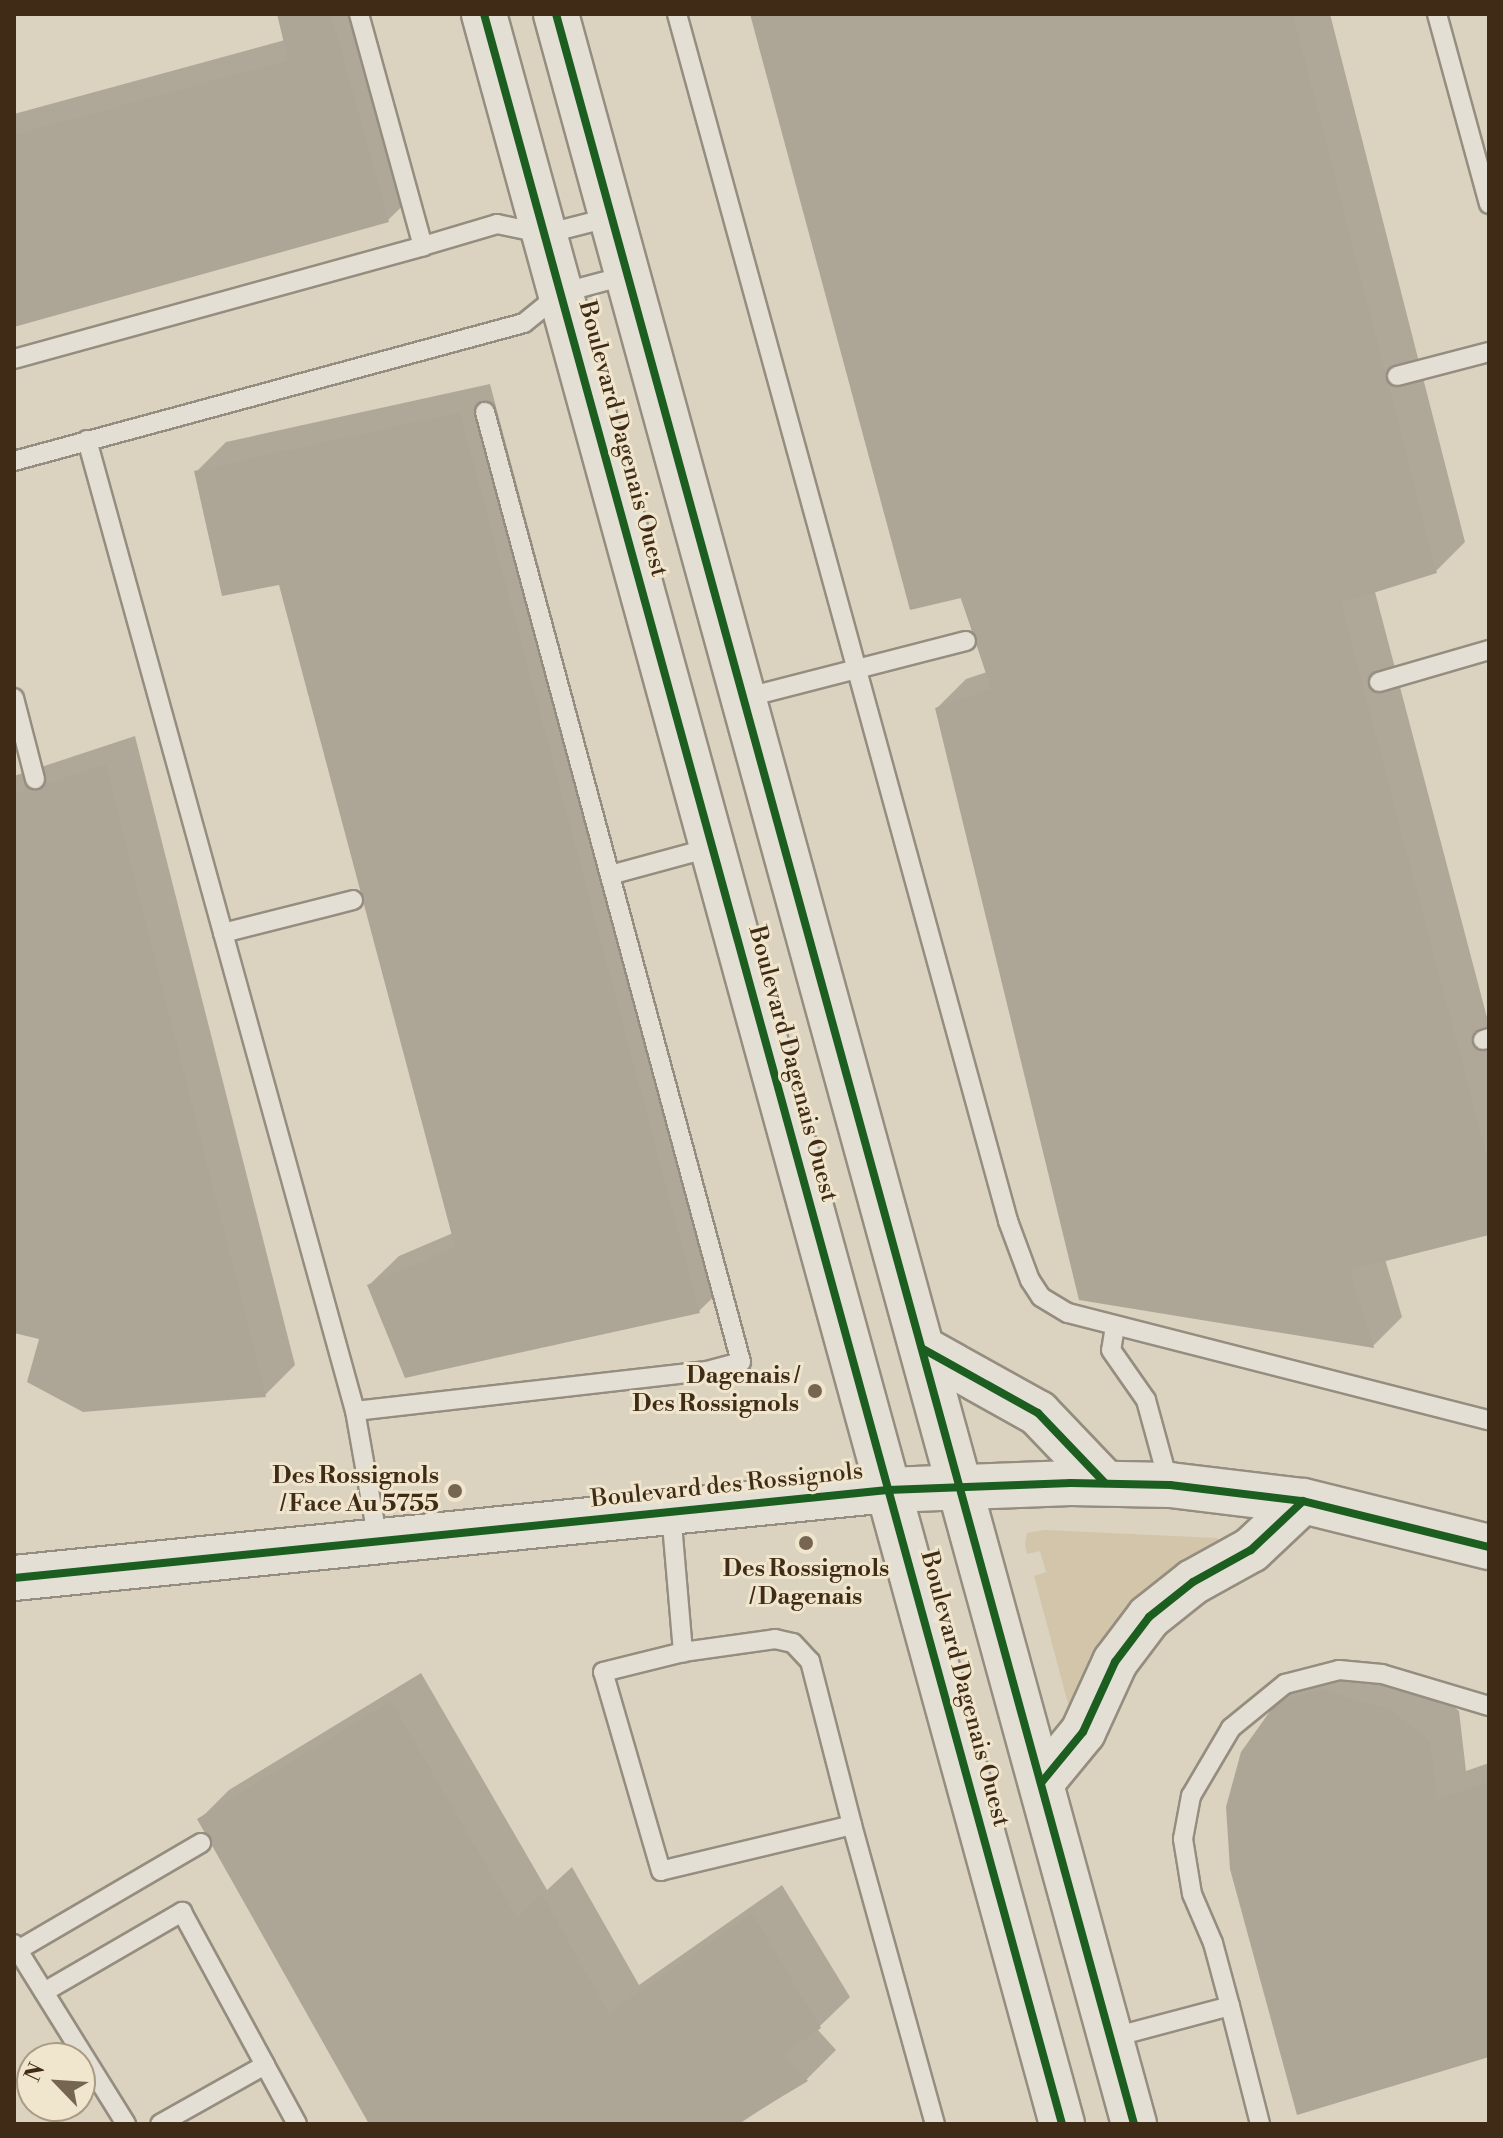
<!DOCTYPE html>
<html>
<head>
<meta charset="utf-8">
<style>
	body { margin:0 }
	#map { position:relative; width:1503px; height:2138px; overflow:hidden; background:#dbd3bf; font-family:"Libre Bodoni",serif }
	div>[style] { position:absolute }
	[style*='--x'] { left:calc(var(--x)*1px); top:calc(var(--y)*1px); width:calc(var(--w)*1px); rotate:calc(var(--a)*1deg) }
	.green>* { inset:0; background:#d2c5a9 }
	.shadow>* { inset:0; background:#0003 }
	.building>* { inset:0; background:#ada697 }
	.roads { filter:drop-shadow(2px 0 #958d7f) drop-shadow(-2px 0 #958d7f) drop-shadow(0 2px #958d7f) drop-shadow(0 -2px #958d7f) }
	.service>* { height:18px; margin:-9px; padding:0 9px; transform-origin:9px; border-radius:9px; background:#e4dfd4 }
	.tertiary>* { height:44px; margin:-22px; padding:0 22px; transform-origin:22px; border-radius:22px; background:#e4dfd4 }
	.secondary>* { height:44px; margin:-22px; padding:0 22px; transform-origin:22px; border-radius:22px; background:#e4dfd4 }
	.cycleway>* { height:8px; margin:-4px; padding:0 4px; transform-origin:4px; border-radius:4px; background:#1b5e20 }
	.dots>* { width:22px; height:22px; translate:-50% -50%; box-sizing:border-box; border:4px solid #f0e5cd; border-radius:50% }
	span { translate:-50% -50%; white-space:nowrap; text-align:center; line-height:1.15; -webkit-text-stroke:6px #f0e5cd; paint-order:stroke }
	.street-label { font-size:24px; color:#3f2b16 }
	.poi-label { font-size:24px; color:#3f2b16; font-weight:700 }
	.right { translate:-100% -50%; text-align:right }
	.frame { position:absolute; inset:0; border:16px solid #3f2b16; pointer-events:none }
	.north { position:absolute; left:16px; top:2042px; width:80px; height:80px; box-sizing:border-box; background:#f0e5cd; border:2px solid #a99b84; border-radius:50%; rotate:295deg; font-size:22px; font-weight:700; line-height:32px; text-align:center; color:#3f2b16 }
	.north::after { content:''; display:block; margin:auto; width:28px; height:36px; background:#766651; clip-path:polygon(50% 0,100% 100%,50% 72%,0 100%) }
</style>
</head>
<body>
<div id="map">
	<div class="green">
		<i style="clip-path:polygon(1044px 1530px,1217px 1538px,1223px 1544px,1070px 1711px,1034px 1576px,1046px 1572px,1040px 1551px,1027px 1554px,1025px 1544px,1027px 1533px)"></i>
	</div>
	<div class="shadow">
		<i style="clip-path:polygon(279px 14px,369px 14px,418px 191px,388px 220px,14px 325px,14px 114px,285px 40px)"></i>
		<i style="clip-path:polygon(752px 14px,1330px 14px,1465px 542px,1436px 571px,1375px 592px,1489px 1025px,1489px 1233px,1385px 1259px,1402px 1317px,1373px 1346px,937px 708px,966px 679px,987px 672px)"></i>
		<i style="clip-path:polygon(490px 384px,729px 1282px,699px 1311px,369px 1285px,399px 1256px,453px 1233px,280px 583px,196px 472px,226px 442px)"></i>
		<i style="clip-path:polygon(135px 736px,295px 1365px,265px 1395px,14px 1331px,14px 776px)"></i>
		<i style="clip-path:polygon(1351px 1660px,1421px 1681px,1459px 1711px,1466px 1771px,1489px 1763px,1489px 2055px,1278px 1705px,1308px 1674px)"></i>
		<i style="clip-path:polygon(421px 1673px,547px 1890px,572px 1867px,639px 1985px,782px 1885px,850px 1997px,817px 2029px,836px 2050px,806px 2080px,739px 2124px,372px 2124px,199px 1820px,229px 1790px)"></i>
	</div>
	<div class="building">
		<i style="clip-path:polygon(277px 14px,331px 14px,389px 222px,14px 327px,14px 135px,288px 60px)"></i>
		<i style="clip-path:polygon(750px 14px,1293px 14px,1437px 573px,1341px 603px,1489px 1164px,1489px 1235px,1350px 1270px,1374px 1348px,1079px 1300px,935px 708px,991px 689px,961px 598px,910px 610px)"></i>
		<i style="clip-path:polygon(460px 412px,700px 1313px,405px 1378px,367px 1285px,455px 1247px,279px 585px,222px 596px,194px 471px)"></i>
		<i style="clip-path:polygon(106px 764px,266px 1397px,83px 1412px,27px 1382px,39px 1339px,14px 1333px,14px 794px)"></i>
		<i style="clip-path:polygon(1320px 1689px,1391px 1710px,1430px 1741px,1437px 1799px,1489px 1782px,1489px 2057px,1297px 2115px,1230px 1869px,1226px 1807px,1241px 1752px,1276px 1703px)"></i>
		<i style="clip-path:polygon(391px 1701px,517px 1918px,542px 1894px,609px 2013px,752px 1913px,821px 2028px,783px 2054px,808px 2081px,736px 2124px,369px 2124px,197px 1819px)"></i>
	</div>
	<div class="roads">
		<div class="service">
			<i style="--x:359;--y:14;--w:241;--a:74.6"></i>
			<i style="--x:423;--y:246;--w:77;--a:-16.6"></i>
			<i style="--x:497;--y:224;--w:49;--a:11.8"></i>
			<i style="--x:545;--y:234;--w:69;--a:-14.2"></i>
			<i style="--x:677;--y:14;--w:1252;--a:74.66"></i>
			<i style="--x:1008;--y:1221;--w:63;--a:69.6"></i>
			<i style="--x:1030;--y:1280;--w:20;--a:57"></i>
			<i style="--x:1041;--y:1297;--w:31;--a:31"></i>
			<i style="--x:1068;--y:1313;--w:434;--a:14.3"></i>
			<i style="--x:1437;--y:14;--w:197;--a:74.7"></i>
			<i style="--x:14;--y:359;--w:424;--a:-15.4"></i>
			<i style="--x:1397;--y:376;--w:95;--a:-14.6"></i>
			<i style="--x:87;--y:440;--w:1007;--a:74.57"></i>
			<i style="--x:14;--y:461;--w:528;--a:-15.14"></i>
			<i style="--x:524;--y:323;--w:48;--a:-39"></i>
			<i style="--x:561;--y:293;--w:69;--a:-15"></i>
			<i style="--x:1379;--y:682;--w:115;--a:-16.2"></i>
			<i style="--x:14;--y:698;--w:84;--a:75.5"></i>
			<i style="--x:744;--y:698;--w:229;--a:-14.4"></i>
			<i style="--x:610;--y:875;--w:107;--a:-15.2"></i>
			<i style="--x:223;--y:933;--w:134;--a:-14.2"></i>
			<i style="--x:1483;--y:1040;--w:6;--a:-18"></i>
			<i style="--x:1115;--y:1326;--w:24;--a:99"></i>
			<i style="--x:1111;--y:1350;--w:61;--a:55"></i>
			<i style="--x:1146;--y:1400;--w:87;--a:74.7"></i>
			<i style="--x:671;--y:1512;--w:141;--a:85.1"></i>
			<i style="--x:378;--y:1541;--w:132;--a:-100"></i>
			<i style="--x:355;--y:1411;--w:354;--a:-6.5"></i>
			<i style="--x:707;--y:1371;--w:35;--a:-15"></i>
			<i style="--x:741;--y:1362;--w:984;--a:-105.08"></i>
			<i style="--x:775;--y:1639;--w:18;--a:13"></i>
			<i style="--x:793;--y:1643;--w:25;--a:47"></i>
			<i style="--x:810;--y:1661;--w:169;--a:75.6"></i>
			<i style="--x:852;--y:1825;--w:196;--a:166.5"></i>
			<i style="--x:661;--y:1871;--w:207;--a:-106.2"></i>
			<i style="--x:603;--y:1672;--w:82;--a:-14"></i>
			<i style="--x:683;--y:1652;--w:93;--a:-8"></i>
			<i style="--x:852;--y:1825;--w:310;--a:74.5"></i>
			<i style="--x:14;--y:1944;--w:212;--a:58.1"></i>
			<i style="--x:18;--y:1950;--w:212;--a:-30.3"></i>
			<i style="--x:44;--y:1992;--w:160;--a:-30.1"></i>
			<i style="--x:182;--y:1912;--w:174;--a:61.5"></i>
			<i style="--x:265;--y:2065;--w:120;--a:150.7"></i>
			<i style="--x:1230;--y:2006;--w:65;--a:-105.1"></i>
			<i style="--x:1213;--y:1943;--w:53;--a:-113.2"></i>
			<i style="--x:1192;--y:1894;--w:56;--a:-99.3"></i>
			<i style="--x:1183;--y:1839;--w:44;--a:-79.5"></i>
			<i style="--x:1191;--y:1796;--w:79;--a:-59.5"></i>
			<i style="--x:1231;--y:1728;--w:70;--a:-39.2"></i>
			<i style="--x:1285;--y:1684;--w:56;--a:-14.5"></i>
			<i style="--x:1339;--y:1670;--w:43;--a:5.3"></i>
			<i style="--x:1382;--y:1674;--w:112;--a:16.7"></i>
			<i style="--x:1110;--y:2038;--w:124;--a:-14.9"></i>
			<i style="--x:1230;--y:2006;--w:122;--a:75.7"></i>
			<i style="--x:265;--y:2065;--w:67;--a:61.5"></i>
		</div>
		<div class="tertiary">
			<i style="--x:14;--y:1578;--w:878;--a:-5.75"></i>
			<i style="--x:888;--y:1490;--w:183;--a:-2.2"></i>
			<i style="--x:1071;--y:1483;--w:99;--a:1.2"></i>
			<i style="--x:1170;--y:1485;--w:134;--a:6.9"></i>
			<i style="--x:1303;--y:1501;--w:192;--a:13.9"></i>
		</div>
		<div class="secondary">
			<i style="--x:484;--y:14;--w:2188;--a:74.68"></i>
			<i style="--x:556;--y:14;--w:2188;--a:74.68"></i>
			<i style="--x:923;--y:1349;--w:132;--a:29.1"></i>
			<i style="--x:1038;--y:1413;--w:97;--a:46.3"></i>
			<i style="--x:1041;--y:1783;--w:66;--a:-50.5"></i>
			<i style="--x:1083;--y:1732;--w:77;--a:-65.4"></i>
			<i style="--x:1115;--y:1662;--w:56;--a:-52.9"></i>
			<i style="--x:1149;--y:1617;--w:56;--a:-38.5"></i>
			<i style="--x:1193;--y:1582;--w:66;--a:-28.9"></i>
			<i style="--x:1251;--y:1550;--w:71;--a:-43.3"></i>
		</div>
	</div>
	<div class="cycleway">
		<i style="--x:484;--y:14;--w:2188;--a:74.68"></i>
		<i style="--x:556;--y:14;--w:2188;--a:74.68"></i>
		<i style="--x:923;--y:1349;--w:132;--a:29.1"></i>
		<i style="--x:1038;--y:1413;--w:97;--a:46.3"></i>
		<i style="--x:14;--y:1578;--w:878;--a:-5.75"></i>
		<i style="--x:888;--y:1490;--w:183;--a:-2.2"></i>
		<i style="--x:1071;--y:1483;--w:99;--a:1.2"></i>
		<i style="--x:1170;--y:1485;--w:134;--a:6.9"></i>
		<i style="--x:1303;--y:1501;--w:192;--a:13.9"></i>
		<i style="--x:1041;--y:1783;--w:66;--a:-50.5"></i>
		<i style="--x:1083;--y:1732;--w:77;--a:-65.4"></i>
		<i style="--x:1115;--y:1662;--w:56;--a:-52.9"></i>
		<i style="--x:1149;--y:1617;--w:56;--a:-38.5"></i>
		<i style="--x:1193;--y:1582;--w:66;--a:-28.9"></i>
		<i style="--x:1251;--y:1550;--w:71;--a:-43.3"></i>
	</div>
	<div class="dots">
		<i style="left:815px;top:1391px;background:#766651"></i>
		<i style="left:455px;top:1491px;background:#766651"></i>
		<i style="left:806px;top:1543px;background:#766651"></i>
	</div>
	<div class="street-label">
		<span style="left:622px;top:439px;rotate:75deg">Boulevard Dagenais Ouest</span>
		<span style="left:792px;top:1064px;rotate:75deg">Boulevard Dagenais Ouest</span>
		<span style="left:727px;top:1486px;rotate:-6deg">Boulevard des Rossignols</span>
		<span style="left:964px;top:1689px;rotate:75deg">Boulevard Dagenais Ouest</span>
	</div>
	<div class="poi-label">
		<span class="right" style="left:799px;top:1391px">Dagenais /<br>Des Rossignols</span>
		<span class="right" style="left:439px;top:1491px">Des Rossignols<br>/ Face Au 5755</span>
		<span style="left:806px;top:1584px">Des Rossignols<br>/ Dagenais</span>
	</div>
	<div class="frame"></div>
	<div class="north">N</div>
</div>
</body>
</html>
